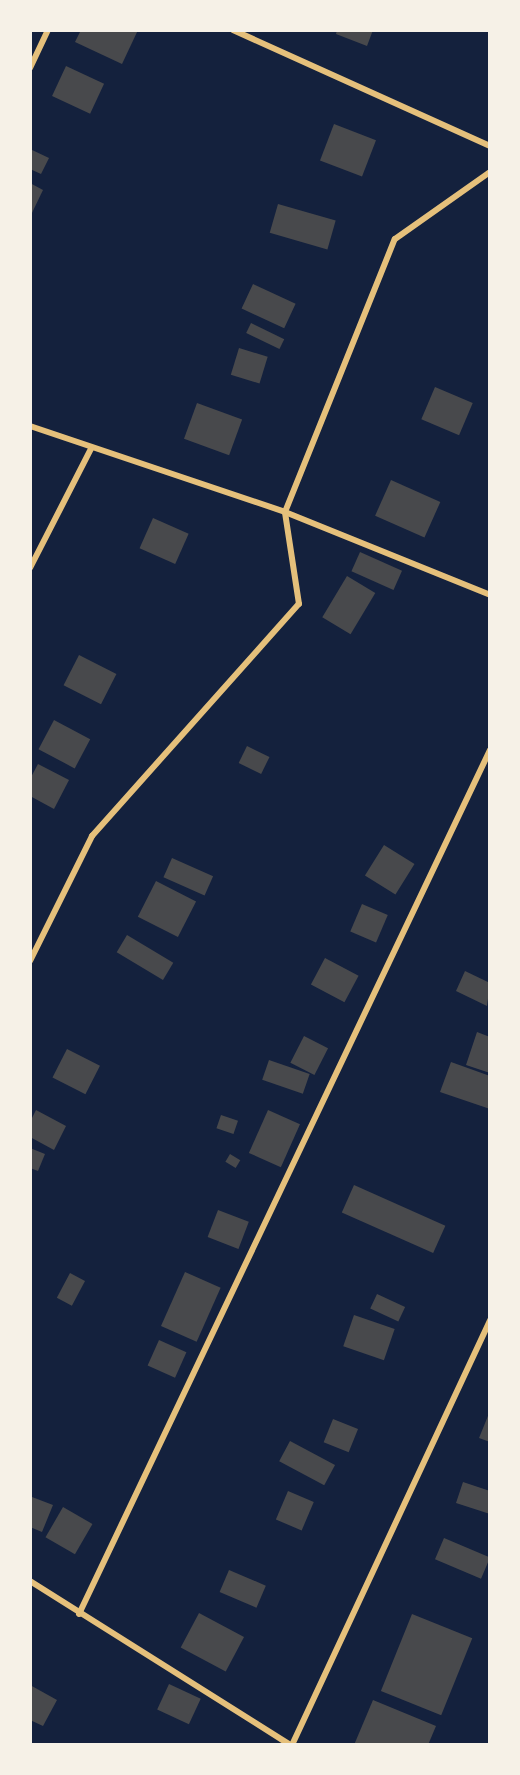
<!DOCTYPE html>
<html>
<head>
<meta charset="utf-8">
<style>
	body { margin:0 }
	#map { position:relative; width:520px; height:1775px; overflow:hidden; background:#14213d; font-family:"Roboto Condensed",sans-serif }
	div>[style] { position:absolute }
	[style*='--x'] { left:calc(var(--x)*1px); top:calc(var(--y)*1px); width:calc(var(--w)*1px); rotate:calc(var(--a)*1deg) }
	.building>* { inset:0; background:#48494c; transform-origin:0 0 }
	.minor>* { height:6px; margin:-3px; padding:0 3px; transform-origin:3px; border-radius:3px; background:#e5c07b }
	span { translate:-50% -50%; white-space:nowrap; text-align:center; line-height:1.15; -webkit-text-stroke:6px #f6f1e7; paint-order:stroke }
	.frame { position:absolute; inset:0; border:32px solid #f6f1e7; pointer-events:none }
</style>
</head>
<body>
<div id="map">
	<div class="building">
		<i style="clip-path:polygon(81px 30px,138px 30px,122px 64px,75px 42px)"></i>
		<i style="clip-path:polygon(337px 30px,373px 30px,367px 46px,336px 34px)"></i>
		<i style="left:66px;top:66px;width:42px;height:33px;rotate:25deg"></i>
		<i style="left:334px;top:124px;width:45px;height:39px;rotate:21deg"></i>
		<i style="clip-path:polygon(30px 149px,49px 158px,41px 174px,30px 169px)"></i>
		<i style="clip-path:polygon(30px 183px,43px 190px,30px 217px)"></i>
		<i style="left:278px;top:204px;width:60px;height:30px;rotate:16deg"></i>
		<i style="left:253px;top:284px;width:47px;height:27px;rotate:25deg"></i>
		<i style="left:251px;top:323px;width:37px;height:11px;rotate:26deg"></i>
		<i style="left:239px;top:348px;width:30px;height:28px;rotate:17deg"></i>
		<i style="left:435px;top:387px;width:41px;height:35px;rotate:23deg"></i>
		<i style="left:197px;top:403px;width:48px;height:38px;rotate:20deg"></i>
		<i style="left:391px;top:480px;width:54px;height:39px;rotate:24deg"></i>
		<i style="left:153px;top:518px;width:39px;height:33px;rotate:24deg"></i>
		<i style="left:360px;top:552px;width:46px;height:21px;rotate:24deg"></i>
		<i style="left:347px;top:576px;width:33px;height:48px;rotate:31deg"></i>
		<i style="left:79px;top:655px;width:42px;height:34px;rotate:27deg"></i>
		<i style="left:54px;top:720px;width:41px;height:33px;rotate:28deg"></i>
		<i style="left:247px;top:746px;width:25px;height:19px;rotate:26deg"></i>
		<i style="clip-path:polygon(38px 764px,69px 780px,54px 809px,30px 796px,30px 779px)"></i>
		<i style="left:384px;top:845px;width:36px;height:36px;rotate:32deg"></i>
		<i style="left:172px;top:858px;width:45px;height:21px;rotate:24deg"></i>
		<i style="left:156px;top:881px;width:45px;height:40px;rotate:27deg"></i>
		<i style="left:362px;top:904px;width:28px;height:30px;rotate:23deg"></i>
		<i style="left:127px;top:935px;width:54px;height:20px;rotate:31deg"></i>
		<i style="left:325px;top:958px;width:38px;height:30px;rotate:28deg"></i>
		<i style="clip-path:polygon(465px 971px,490px 983px,487px 1006px,456px 991px)"></i>
		<i style="clip-path:polygon(477px 1032px,490px 1037px,490px 1073px,466px 1065px)"></i>
		<i style="left:304px;top:1036px;width:27px;height:30px;rotate:27deg"></i>
		<i style="left:67px;top:1049px;width:37px;height:32px;rotate:27deg"></i>
		<i style="left:269px;top:1060px;width:43px;height:21px;rotate:19deg"></i>
		<i style="clip-path:polygon(451px 1062px,490px 1076px,490px 1109px,440px 1092px)"></i>
		<i style="clip-path:polygon(36px 1110px,66px 1126px,54px 1150px,30px 1137px,30px 1122px)"></i>
		<i style="left:268px;top:1110px;width:35px;height:47px;rotate:24deg"></i>
		<i style="left:221px;top:1115px;width:18px;height:14px;rotate:19deg"></i>
		<i style="clip-path:polygon(30px 1148px,45px 1154px,38px 1171px,30px 1168px)"></i>
		<i style="left:230px;top:1154px;width:12px;height:9px;rotate:31deg"></i>
		<i style="left:354px;top:1185px;width:100px;height:30px;rotate:24deg"></i>
		<i style="left:218px;top:1210px;width:33px;height:29px;rotate:21deg"></i>
		<i style="left:185px;top:1272px;width:39px;height:59px;rotate:24deg"></i>
		<i style="left:70px;top:1273px;width:17px;height:28px;rotate:28deg"></i>
		<i style="left:377px;top:1294px;width:31px;height:16px;rotate:25deg"></i>
		<i style="left:354px;top:1315px;width:43px;height:33px;rotate:19deg"></i>
		<i style="left:159px;top:1340px;width:30px;height:28px;rotate:24deg"></i>
		<i style="clip-path:polygon(490px 1411px,490px 1442px,479px 1438px)"></i>
		<i style="left:333px;top:1419px;width:27px;height:25px;rotate:22deg"></i>
		<i style="left:290px;top:1441px;width:51px;height:23px;rotate:28deg"></i>
		<i style="clip-path:polygon(463px 1482px,490px 1491px,490px 1514px,456px 1503px)"></i>
		<i style="left:288px;top:1491px;width:28px;height:31px;rotate:23deg"></i>
		<i style="clip-path:polygon(32px 1497px,53px 1505px,42px 1532px,30px 1527px)"></i>
		<i style="left:63px;top:1507px;width:34px;height:35px;rotate:30deg"></i>
		<i style="left:444px;top:1538px;width:50px;height:23px;rotate:23deg"></i>
		<i style="left:229px;top:1570px;width:40px;height:24px;rotate:23deg"></i>
		<i style="left:199px;top:1613px;width:51px;height:39px;rotate:28deg"></i>
		<i style="left:412px;top:1614px;width:65px;height:83px;rotate:22deg"></i>
		<i style="left:169px;top:1684px;width:35px;height:28px;rotate:25deg"></i>
		<i style="clip-path:polygon(30px 1685px,57px 1700px,43px 1726px,30px 1720px)"></i>
		<i style="clip-path:polygon(373px 1700px,436px 1726px,428px 1745px,354px 1745px)"></i>
	</div>
	<div class="minor">
		<i style="--x:233;--y:30;--w:282;--a:24.3"></i>
		<i style="--x:30;--y:68;--w:42;--a:-64.7"></i>
		<i style="--x:30;--y:426;--w:269;--a:18.6"></i>
		<i style="--x:285;--y:512;--w:221;--a:22"></i>
		<i style="--x:30;--y:568;--w:134;--a:-62.9"></i>
		<i style="--x:30;--y:961;--w:140;--a:-63.6"></i>
		<i style="--x:92;--y:836;--w:311;--a:-48.3"></i>
		<i style="--x:299;--y:604;--w:93;--a:-98.7"></i>
		<i style="--x:285;--y:512;--w:294;--a:-68.1"></i>
		<i style="--x:395;--y:239;--w:116;--a:-35.2"></i>
		<i style="--x:30;--y:1581;--w:307;--a:32.2"></i>
		<i style="--x:79;--y:1614;--w:957;--a:-64.56"></i>
		<i style="--x:292;--y:1745;--w:469;--a:-65"></i>
	</div>
	<div class="frame"></div>
</div>
</body>
</html>
